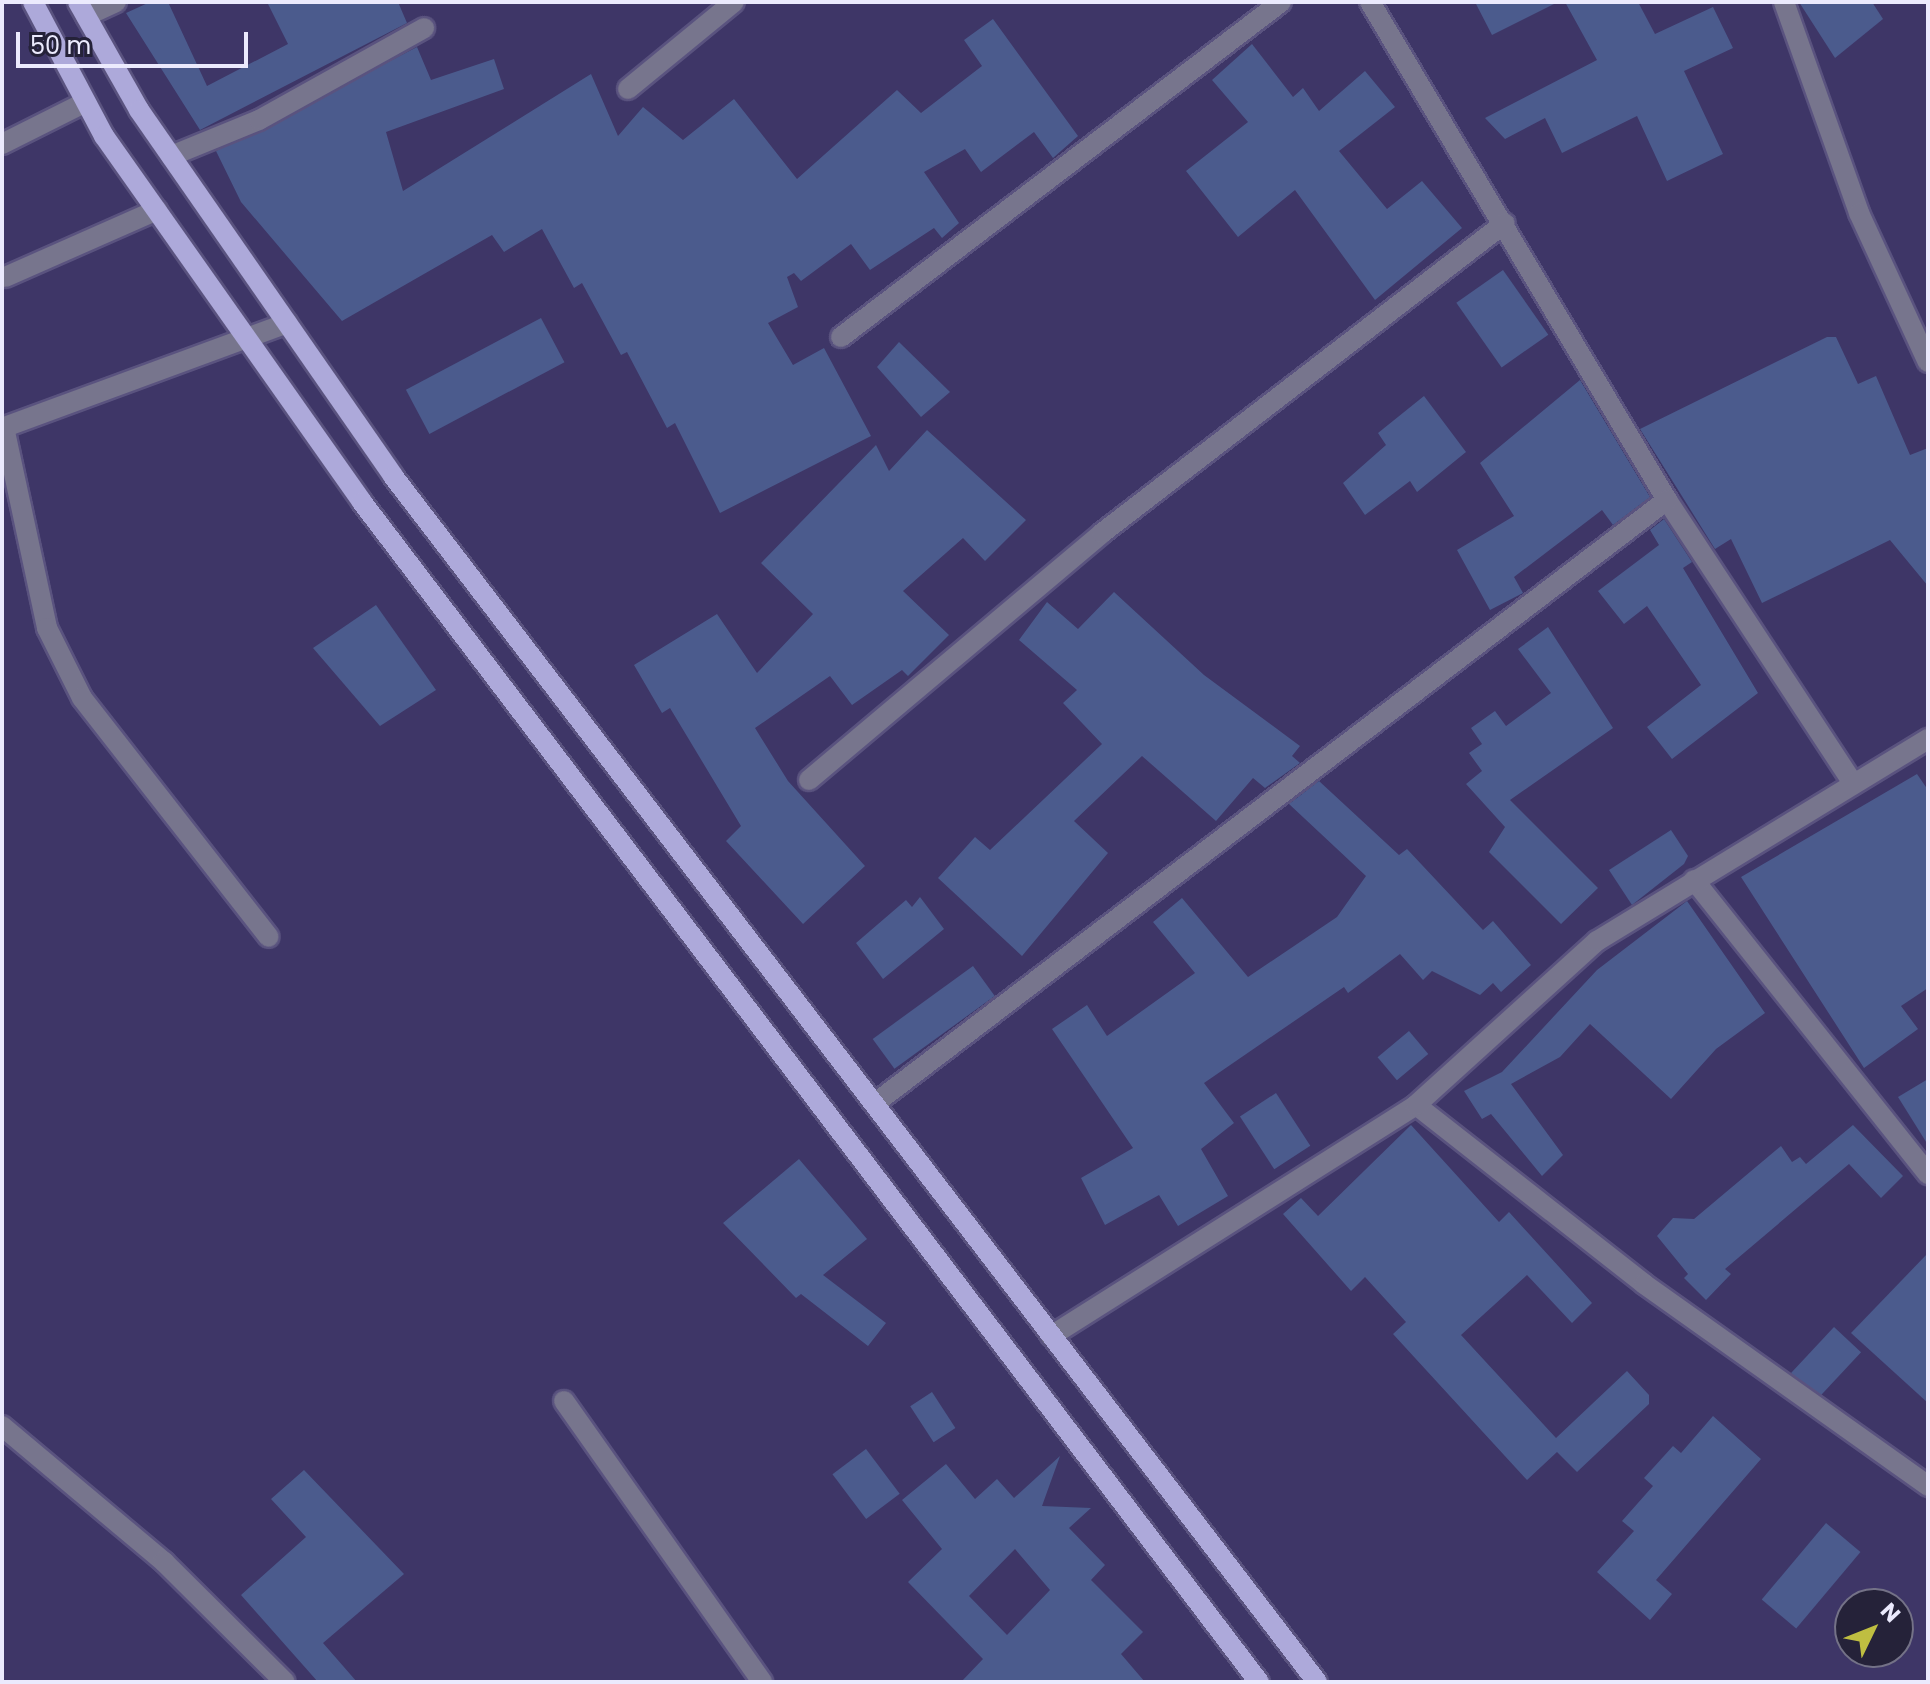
<!DOCTYPE html>
<html>
<head>
<meta charset="utf-8">
<style>
	body { margin:0 }
	#map { position:relative; width:1930px; height:1684px; overflow:hidden; background:#3e3667; font-family:Poppins,sans-serif }
	div>[style] { position:absolute }
	[style*='--x'] { left:calc(var(--x)*1px); top:calc(var(--y)*1px); width:calc(var(--w)*1px); rotate:calc(var(--a)*1deg) }
	.building>* { inset:0; background:#4b5b8d; transform-origin:0 0 }
	.roads { filter:drop-shadow(2px 0 #5a537f) drop-shadow(-2px 0 #5a537f) drop-shadow(0 2px #5a537f) drop-shadow(0 -2px #5a537f) }
	.minor>* { height:20px; margin:-10px; padding:0 10px; transform-origin:10px; border-radius:10px; background:#77758d }
	.major>* { height:20px; margin:-10px; padding:0 10px; transform-origin:10px; border-radius:10px; background:#ada9da }
	span { translate:-50% -50%; white-space:nowrap; text-align:center; line-height:1.15; -webkit-text-stroke:8px #252239; paint-order:stroke }
	.frame { position:absolute; inset:0; border:4px solid #ebeafd; pointer-events:none }
	.north { position:absolute; left:1834px; top:1588px; width:80px; height:80px; box-sizing:border-box; background:#252239; border:2px solid #747287; border-radius:50%; rotate:47deg; font-size:22px; font-weight:700; line-height:32px; text-align:center; color:#ebeafd }
	.north::after { content:''; display:block; margin:auto; width:28px; height:36px; background:#bfbe41; clip-path:polygon(50% 0,100% 100%,50% 72%,0 100%) }
	.scale { position:absolute; left:16px; top:32px; width:232px; height:36px; box-sizing:border-box; border:4px solid #ebeafd; border-top:0; padding-left:10px; font-size:24px; line-height:28px; white-space:nowrap; color:#ebeafd; -webkit-text-stroke:6px #252239; paint-order:stroke }
</style>
</head>
<body>
<div id="map">
	<div class="building">
		<i style="clip-path:polygon(150px 2px,168px 2px,207px 86px,288px 44px,267px 2px,398px 2px,407px 23px,200px 130px,126px 13px)"></i>
		<i style="clip-path:polygon(1475px 2px,1558px 2px,1492px 35px)"></i>
		<i style="clip-path:polygon(1565px 2px,1638px 2px,1655px 34px,1713px 7px,1733px 48px,1684px 71px,1723px 154px,1667px 181px,1637px 116px,1562px 153px,1545px 118px,1505px 139px,1485px 118px,1597px 60px)"></i>
		<i style="clip-path:polygon(1799px 2px,1872px 2px,1883px 19px,1835px 58px)"></i>
		<i style="clip-path:polygon(993px 19px,1078px 136px,1053px 158px,1034px 132px,981px 172px,965px 149px,924px 172px,959px 223px,942px 238px,934px 228px,870px 270px,851px 244px,801px 281px,794px 273px,787px 277px,798px 307px,768px 323px,793px 365px,824px 348px,871px 436px,720px 513px,675px 423px,667px 428px,627px 352px,621px 355px,582px 283px,574px 288px,542px 229px,504px 252px,492px 235px,342px 321px,241px 202px,216px 151px,417px 47px,431px 80px,494px 59px,504px 89px,386px 132px,403px 191px,591px 74px,618px 136px,643px 107px,683px 140px,734px 99px,797px 179px,897px 90px,921px 113px,982px 66px,964px 40px)"></i>
		<i style="clip-path:polygon(1252px 44px,1293px 97px,1303px 88px,1319px 111px,1365px 71px,1395px 107px,1339px 151px,1387px 209px,1422px 181px,1462px 228px,1375px 300px,1295px 190px,1238px 237px,1186px 171px,1248px 122px,1212px 80px)"></i>
		<i style="left:1503px;top:270px;width:79px;height:57px;rotate:55deg"></i>
		<i style="left:541px;top:318px;width:50px;height:153px;rotate:62deg"></i>
		<i style="clip-path:polygon(1827px 337px,1836px 337px,1858px 384px,1876px 376px,1910px 455px,1928px 448px,1928px 586px,1890px 540px,1762px 603px,1731px 539px,1715px 549px,1640px 429px)"></i>
		<i style="clip-path:polygon(899px 342px,950px 392px,921px 417px,877px 367px)"></i>
		<i style="clip-path:polygon(1580px 380px,1650px 497px,1613px 525px,1602px 510px,1514px 577px,1523px 593px,1490px 610px,1457px 550px,1514px 516px,1480px 463px)"></i>
		<i style="clip-path:polygon(1424px 396px,1466px 452px,1417px 492px,1410px 481px,1365px 515px,1343px 483px,1386px 445px,1378px 433px)"></i>
		<i style="clip-path:polygon(927px 430px,1026px 520px,985px 561px,963px 538px,903px 591px,949px 635px,908px 676px,902px 670px,852px 705px,830px 676px,755px 728px,788px 781px,865px 866px,803px 924px,726px 841px,741px 826px,670px 708px,662px 713px,634px 665px,717px 614px,757px 673px,813px 614px,761px 563px,876px 445px,889px 471px)"></i>
		<i style="clip-path:polygon(1664px 519px,1692px 562px,1683px 568px,1758px 693px,1672px 759px,1647px 727px,1701px 685px,1647px 606px,1624px 624px,1598px 591px,1659px 545px,1650px 530px)"></i>
		<i style="clip-path:polygon(1114px 592px,1204px 675px,1300px 746px,1292px 756px,1300px 763px,1265px 788px,1253px 778px,1216px 821px,1142px 756px,1074px 821px,1108px 853px,1022px 956px,938px 878px,975px 837px,990px 850px,1102px 744px,1063px 703px,1077px 690px,1019px 640px,1047px 602px,1078px 629px)"></i>
		<i style="clip-path:polygon(376px 605px,436px 690px,380px 726px,313px 648px)"></i>
		<i style="clip-path:polygon(1548px 627px,1613px 728px,1510px 800px,1598px 888px,1561px 924px,1489px 852px,1505px 827px,1466px 784px,1482px 771px,1469px 753px,1482px 744px,1471px 728px,1495px 711px,1506px 726px,1551px 693px,1518px 649px)"></i>
		<i style="clip-path:polygon(1917px 774px,1928px 790px,1928px 988px,1901px 1006px,1918px 1029px,1864px 1068px,1741px 877px)"></i>
		<i style="clip-path:polygon(1319px 781px,1399px 855px,1407px 849px,1483px 930px,1493px 921px,1531px 965px,1501px 992px,1493px 983px,1480px 995px,1432px 971px,1423px 980px,1400px 954px,1348px 993px,1344px 987px,1204px 1083px,1234px 1123px,1201px 1149px,1228px 1196px,1178px 1226px,1159px 1195px,1105px 1225px,1081px 1178px,1133px 1148px,1052px 1029px,1087px 1005px,1107px 1036px,1195px 973px,1153px 922px,1182px 898px,1248px 977px,1337px 917px,1366px 876px,1289px 804px)"></i>
		<i style="clip-path:polygon(1671px 830px,1688px 856px,1684px 864px,1632px 905px,1609px 870px)"></i>
		<i style="clip-path:polygon(920px 897px,944px 929px,883px 979px,856px 943px,906px 900px,912px 907px)"></i>
		<i style="clip-path:polygon(1687px 901px,1765px 1013px,1716px 1049px,1671px 1099px,1590px 1024px,1560px 1057px,1511px 1084px,1563px 1155px,1542px 1176px,1491px 1114px,1482px 1119px,1464px 1091px,1502px 1072px,1597px 970px)"></i>
		<i style="left:973px;top:966px;width:37px;height:124px;rotate:54deg"></i>
		<i style="left:1409px;top:1031px;width:30px;height:41px;rotate:50deg"></i>
		<i style="clip-path:polygon(1928px 1079px,1928px 1145px,1898px 1097px)"></i>
		<i style="left:1276px;top:1093px;width:63px;height:43px;rotate:57deg"></i>
		<i style="clip-path:polygon(1411px 1125px,1499px 1222px,1509px 1212px,1592px 1303px,1572px 1323px,1527px 1275px,1461px 1335px,1556px 1438px,1627px 1371px,1649px 1395px,1649px 1404px,1577px 1472px,1557px 1452px,1527px 1480px,1393px 1334px,1406px 1322px,1365px 1277px,1351px 1291px,1283px 1214px,1301px 1198px,1318px 1216px)"></i>
		<i style="clip-path:polygon(1853px 1125px,1903px 1176px,1881px 1198px,1849px 1164px,1725px 1269px,1731px 1274px,1706px 1300px,1684px 1278px,1688px 1274px,1657px 1236px,1673px 1218px,1694px 1219px,1781px 1146px,1792px 1162px,1800px 1157px,1806px 1164px)"></i>
		<i style="clip-path:polygon(799px 1159px,867px 1239px,823px 1275px,886px 1323px,868px 1346px,801px 1294px,796px 1298px,723px 1223px)"></i>
		<i style="clip-path:polygon(1928px 1253px,1928px 1403px,1851px 1333px)"></i>
		<i style="left:1834px;top:1327px;width:37px;height:63px;rotate:43deg"></i>
		<i style="left:932px;top:1392px;width:43px;height:26px;rotate:57deg"></i>
		<i style="clip-path:polygon(1713px 1416px,1761px 1459px,1656px 1580px,1672px 1594px,1650px 1620px,1597px 1572px,1634px 1531px,1622px 1521px,1653px 1486px,1644px 1478px,1673px 1446px,1681px 1453px)"></i>
		<i style="left:866px;top:1449px;width:56px;height:42px;rotate:53deg"></i>
		<i style="clip-path:polygon(evenodd,1060px 1456px,1042px 1506px,1091px 1508px,1069px 1528px,1105px 1565px,1091px 1580px,1143px 1632px,1121px 1654px,1145px 1682px,961px 1682px,983px 1659px,908px 1582px,942px 1549px,902px 1500px,946px 1464px,975px 1499px,997px 1479px,1014px 1498px,1060px 1456px,1015px 1549px,1050px 1590px,1007px 1635px,969px 1596px,1015px 1549px)"></i>
		<i style="clip-path:polygon(304px 1470px,404px 1574px,323px 1643px,357px 1682px,318px 1682px,241px 1595px,306px 1537px,271px 1499px)"></i>
		<i style="left:1826px;top:1523px;width:45px;height:100px;rotate:40deg"></i>
	</div>
	<div class="roads">
		<div class="minor">
			<i style="--x:1370;--y:2;--w:580;--a:59.19"></i>
			<i style="--x:1667;--y:500;--w:337;--a:56.7"></i>
			<i style="--x:1784;--y:2;--w:224;--a:70.4"></i>
			<i style="--x:1859;--y:213;--w:164;--a:65.2"></i>
			<i style="--x:86;--y:16;--w:33;--a:-25"></i>
			<i style="--x:628;--y:89;--w:137;--a:-39.4"></i>
			<i style="--x:2;--y:144;--w:92;--a:-26.6"></i>
			<i style="--x:171;--y:156;--w:95;--a:-22.2"></i>
			<i style="--x:259;--y:120;--w:189;--a:-29.1"></i>
			<i style="--x:5;--y:277;--w:166;--a:-23.8"></i>
			<i style="--x:841;--y:337;--w:553;--a:-37.28"></i>
			<i style="--x:4;--y:427;--w:206;--a:77.9"></i>
			<i style="--x:47;--y:628;--w:78;--a:63.4"></i>
			<i style="--x:82;--y:698;--w:303;--a:52"></i>
			<i style="--x:2;--y:428;--w:304;--a:-20.2"></i>
			<i style="--x:809;--y:780;--w:383;--a:-40.1"></i>
			<i style="--x:1102;--y:533;--w:508;--a:-37.57"></i>
			<i style="--x:1694;--y:880;--w:376;--a:51.5"></i>
			<i style="--x:878;--y:1101;--w:992;--a:-37.3"></i>
			<i style="--x:1416;--y:1105;--w:290;--a:38.1"></i>
			<i style="--x:1644;--y:1284;--w:349;--a:35.4"></i>
			<i style="--x:1051;--y:1336;--w:432;--a:-32.3"></i>
			<i style="--x:1416;--y:1105;--w:244;--a:-42.2"></i>
			<i style="--x:1597;--y:941;--w:388;--a:-31.4"></i>
			<i style="--x:564;--y:1401;--w:344;--a:54.8"></i>
			<i style="--x:2;--y:1426;--w:212;--a:40"></i>
			<i style="--x:164;--y:1562;--w:170;--a:44.8"></i>
		</div>
		<div class="major">
			<i style="--x:33;--y:2;--w:152;--a:62.1"></i>
			<i style="--x:104;--y:136;--w:448;--a:54.8"></i>
			<i style="--x:362;--y:502;--w:1482;--a:52.76"></i>
			<i style="--x:78;--y:2;--w:124;--a:60.5"></i>
			<i style="--x:139;--y:110;--w:446;--a:55.2"></i>
			<i style="--x:393;--y:476;--w:1519;--a:52.54"></i>
		</div>
	</div>
	<div class="frame"></div>
	<div class="north">N</div>
	<div class="scale">50 m</div>
</div>
</body>
</html>
